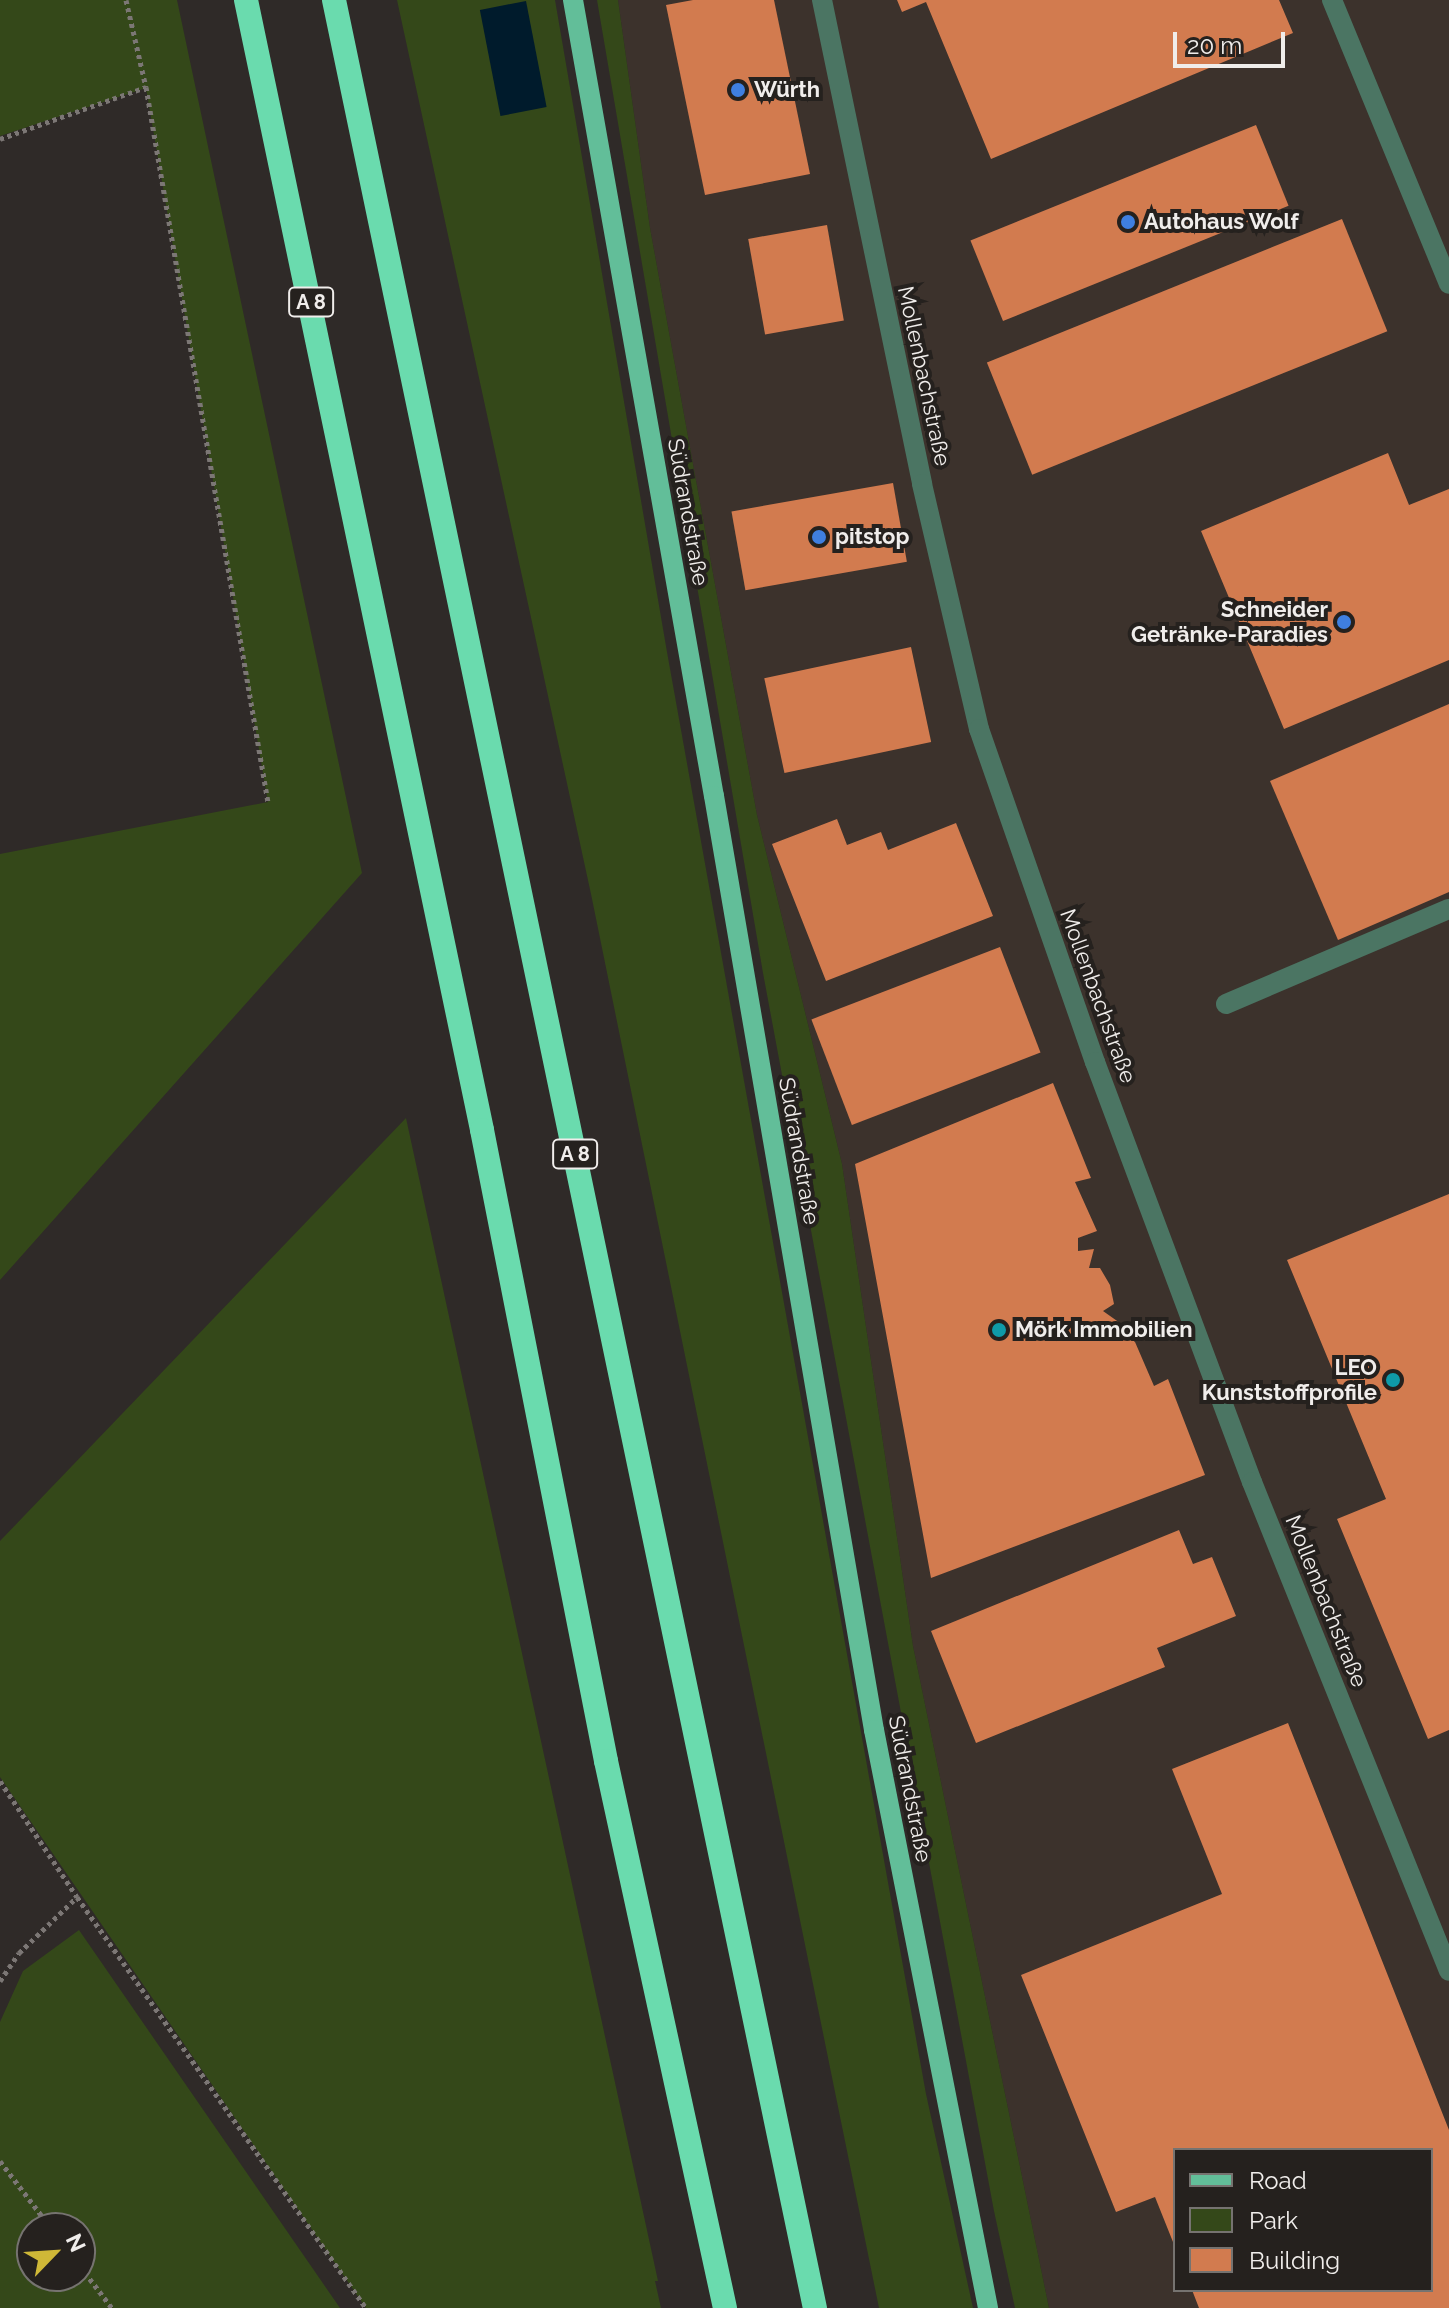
<!DOCTYPE html>
<html>
<head>
<meta charset="utf-8">
<style>
	body { margin:0 }
	#map { position:relative; width:1449px; height:2308px; overflow:hidden; background:#2f2a28; font-family:Raleway,sans-serif }
	div>[style] { position:absolute }
	[style*='--x'] { left:calc(var(--x)*1px); top:calc(var(--y)*1px); width:calc(var(--w)*1px); rotate:calc(var(--a)*1deg) }
	.built>* { inset:0; background:#3c322c }
	.green>* { inset:0; background:#344819 }
	.water>* { inset:0; background:#001b2c; transform-origin:0 0 }
	.building>* { inset:0; background:#d27b4f; transform-origin:0 0 }
	.path>* { height:5px; margin-top:-2.5px; transform-origin:0; background:repeating-linear-gradient(90deg,#7c7775 0 4px,transparent 0 8px) }
	.minor>* { height:20px; margin:-10px; padding:0 10px; transform-origin:10px; border-radius:10px; background:#4b7563 }
	.major>* { height:20px; margin:-10px; padding:0 10px; transform-origin:10px; border-radius:10px; background:#62be99 }
	.highway>* { height:24px; margin:-12px; padding:0 12px; transform-origin:12px; border-radius:12px; background:#6adbae }
	.dots>* { width:22px; height:22px; translate:-50% -50%; box-sizing:border-box; border:4px solid #25211e; border-radius:50% }
	span { translate:-50% -50%; white-space:nowrap; text-align:center; line-height:1.15; -webkit-text-stroke:8px #25211e; paint-order:stroke }
	.shield-label span { padding:2px 6px; background:#25211e; border:2px solid; border-radius:6px; -webkit-text-stroke-width:0 }
	.shield-label { font-size:20px; color:#f0edeb; font-weight:700 }
	.poi-label { font-size:22px; color:#f0edeb; font-weight:700 }
	.left { translate:0 -50%; text-align:left }
	.right { translate:-100% -50%; text-align:right }
	.street-label { font-size:22px; color:#f0edeb }
	.legend { position:absolute; left:1173px; top:2148px; width:260px; height:144px; box-sizing:border-box; background:#25211e; border:2px solid #767370; margin:0; padding:10px 14px; list-style:none; font-size:24px; color:#f0edeb }
	.legend li { display:flex; align-items:center; gap:16px; height:40px }
	.legend b { width:40px; border:2px solid #767370 }
	.north { position:absolute; left:16px; top:2212px; width:80px; height:80px; box-sizing:border-box; background:#25211e; border:2px solid #767370; border-radius:50%; rotate:65deg; font-size:22px; font-weight:700; line-height:32px; text-align:center; color:#f0edeb }
	.north::after { content:''; display:block; margin:auto; width:28px; height:36px; background:#cfb837; clip-path:polygon(50% 0,100% 100%,50% 72%,0 100%) }
	.scale { position:absolute; left:1173px; top:32px; width:112px; height:36px; box-sizing:border-box; border:4px solid #f0edeb; border-top:0; padding-left:10px; font-size:24px; line-height:28px; white-space:nowrap; color:#f0edeb; -webkit-text-stroke:6px #25211e; paint-order:stroke }
</style>
</head>
<body>
<div id="map">
	<div class="built">
		<i style="clip-path:polygon(evenodd,618px 0,1449px 0,1449px 2308px,1049px 2308px,913px 1646px,842px 1164px,757px 815px,650px 228px,618px 0,1175px 2150px,1431px 2150px,1431px 2290px,1175px 2290px,1175px 2150px)"></i>
	</div>
	<div class="green">
		<i style="clip-path:polygon(0 0,177px 0,362px 873px,0 1280px,0 854px,268px 802px,146px 88px,0 136px)"></i>
		<i style="clip-path:polygon(397px 0,555px 0,667px 652px,926px 2094px,973px 2308px,879px 2308px,591px 894px)"></i>
		<i style="clip-path:polygon(597px 0,618px 0,650px 228px,757px 815px,842px 1164px,913px 1646px,1049px 2308px,1015px 2308px,994px 2211px,763px 973px)"></i>
		<i style="clip-path:polygon(406px 1118px,658px 2281px,655px 2281px,661px 2308px,366px 2308px,0 1777px,0 1541px)"></i>
		<i style="clip-path:polygon(evenodd,79px 1930px,340px 2308px,0 2308px,0 2022px,23px 1971px,79px 1930px,32px 2228px,80px 2228px,80px 2276px,32px 2276px,32px 2228px)"></i>
	</div>
	<div class="water">
		<i style="left:526px;top:1px;width:108px;height:47px;rotate:79deg"></i>
	</div>
	<div class="building">
		<i style="clip-path:polygon(693px 0,774px 0,810px 174px,705px 195px,666px 5px)"></i>
		<i style="clip-path:polygon(897px 0,1279px 0,1293px 33px,991px 159px,926px 2px,902px 12px)"></i>
		<i style="left:1256px;top:125px;width:87px;height:308px;rotate:68deg"></i>
		<i style="left:1342px;top:219px;width:121px;height:383px;rotate:68deg"></i>
		<i style="left:827px;top:225px;width:97px;height:80px;rotate:80deg"></i>
		<i style="clip-path:polygon(1388px 453px,1409px 505px,1449px 489px,1449px 660px,1284px 729px,1201px 531px)"></i>
		<i style="left:893px;top:483px;width:80px;height:164px;rotate:80deg"></i>
		<i style="left:911px;top:647px;width:97px;height:150px;rotate:78deg"></i>
		<i style="clip-path:polygon(1449px 704px,1449px 892px,1338px 940px,1270px 781px)"></i>
		<i style="clip-path:polygon(837px 819px,847px 845px,881px 832px,888px 850px,956px 823px,993px 916px,826px 981px,772px 844px)"></i>
		<i style="left:1000px;top:947px;width:113px;height:202px;rotate:69deg"></i>
		<i style="clip-path:polygon(1053px 1083px,1091px 1178px,1075px 1182px,1097px 1231px,1078px 1238px,1078px 1251px,1094px 1249px,1089px 1268px,1100px 1268px,1110px 1285px,1114px 1304px,1103px 1311px,1120px 1323px,1111px 1326px,1119px 1341px,1132px 1335px,1154px 1386px,1168px 1379px,1205px 1475px,931px 1578px,855px 1164px)"></i>
		<i style="clip-path:polygon(1449px 1194px,1449px 1730px,1428px 1739px,1337px 1519px,1386px 1499px,1287px 1260px)"></i>
		<i style="clip-path:polygon(1179px 1530px,1193px 1564px,1212px 1557px,1236px 1616px,1157px 1648px,1165px 1667px,976px 1743px,931px 1631px)"></i>
		<i style="clip-path:polygon(1288px 1723px,1449px 2130px,1449px 2308px,1199px 2308px,1192px 2290px,1431px 2290px,1431px 2150px,1175px 2150px,1175px 2247px,1155px 2197px,1116px 2212px,1021px 1975px,1222px 1894px,1172px 1769px)"></i>
	</div>
	<div class="path">
		<i style="--x:126;--y:0;--w:89;--a:77.1"></i>
		<i style="--x:0;--y:139;--w:155;--a:-19.6"></i>
		<i style="--x:146;--y:87;--w:725;--a:80.32"></i>
		<i style="--x:0;--y:1781;--w:139;--a:56.4"></i>
		<i style="--x:77;--y:1897;--w:502;--a:54.89"></i>
		<i style="--x:0;--y:1981;--w:34;--a:-56"></i>
		<i style="--x:19;--y:1953;--w:81;--a:-44"></i>
		<i style="--x:0;--y:2161;--w:84;--a:52.7"></i>
		<i style="--x:80;--y:2266;--w:53;--a:52.7"></i>
	</div>
	<div class="minor">
		<i style="--x:822;--y:0;--w:494;--a:78.3"></i>
		<i style="--x:922;--y:484;--w:252;--a:76.9"></i>
		<i style="--x:979;--y:729;--w:353;--a:70.8"></i>
		<i style="--x:1095;--y:1062;--w:448;--a:69.5"></i>
		<i style="--x:1252;--y:1482;--w:527;--a:68.06"></i>
		<i style="--x:1332;--y:0;--w:307;--a:67.6"></i>
		<i style="--x:1226;--y:1004;--w:242;--a:-23.1"></i>
	</div>
	<div class="major">
		<i style="--x:573;--y:0;--w:808;--a:79.96"></i>
		<i style="--x:714;--y:796;--w:948;--a:80.28"></i>
		<i style="--x:874;--y:1730;--w:589;--a:78.84"></i>
	</div>
	<div class="highway">
		<i style="--x:246;--y:0;--w:1154;--a:78.2"></i>
		<i style="--x:482;--y:1130;--w:643;--a:78.88"></i>
		<i style="--x:606;--y:1761;--w:560;--a:77.73"></i>
		<i style="--x:334;--y:0;--w:2358;--a:78.23"></i>
	</div>
	<div class="dots">
		<i style="left:738px;top:90px;background:#3f7fe0"></i>
		<i style="left:1128px;top:222px;background:#3f7fe0"></i>
		<i style="left:819px;top:537px;background:#3f7fe0"></i>
		<i style="left:1344px;top:622px;background:#3f7fe0"></i>
		<i style="left:999px;top:1330px;background:#0f9aa8"></i>
		<i style="left:1393px;top:1380px;background:#0f9aa8"></i>
	</div>
	<div class="shield-label">
		<span style="left:311px;top:302px">A 8</span>
		<span style="left:575px;top:1154px">A 8</span>
	</div>
	<div class="poi-label">
		<span class="left" style="left:754px;top:90px">Würth</span>
		<span class="left" style="left:1144px;top:222px">Autohaus Wolf</span>
		<span class="left" style="left:835px;top:537px">pitstop</span>
		<span class="right" style="left:1328px;top:622px">Schneider<br>Getränke-Paradies</span>
		<span class="left" style="left:1015px;top:1330px">Mörk Immobilien</span>
		<span class="right" style="left:1377px;top:1380px">LEO<br>Kunststoffprofile</span>
	</div>
	<div class="street-label">
		<span style="left:924px;top:376px;rotate:78deg">Mollenbachstraße</span>
		<span style="left:688px;top:512px;rotate:80deg">Südrandstraße</span>
		<span style="left:1098px;top:996px;rotate:70deg">Mollenbachstraße</span>
		<span style="left:799px;top:1151px;rotate:80deg">Südrandstraße</span>
		<span style="left:1326px;top:1601px;rotate:68deg">Mollenbachstraße</span>
		<span style="left:910px;top:1789px;rotate:79deg">Südrandstraße</span>
	</div>
	<ul class="legend">
	<li><b style="height:10px;background:#62be99"></b>Road</li>
	<li><b style="height:22px;background:#344819"></b>Park</li>
	<li><b style="height:22px;background:#d27b4f"></b>Building</li>
	</ul>
	<div class="north">N</div>
	<div class="scale">20 m</div>
</div>
</body>
</html>
